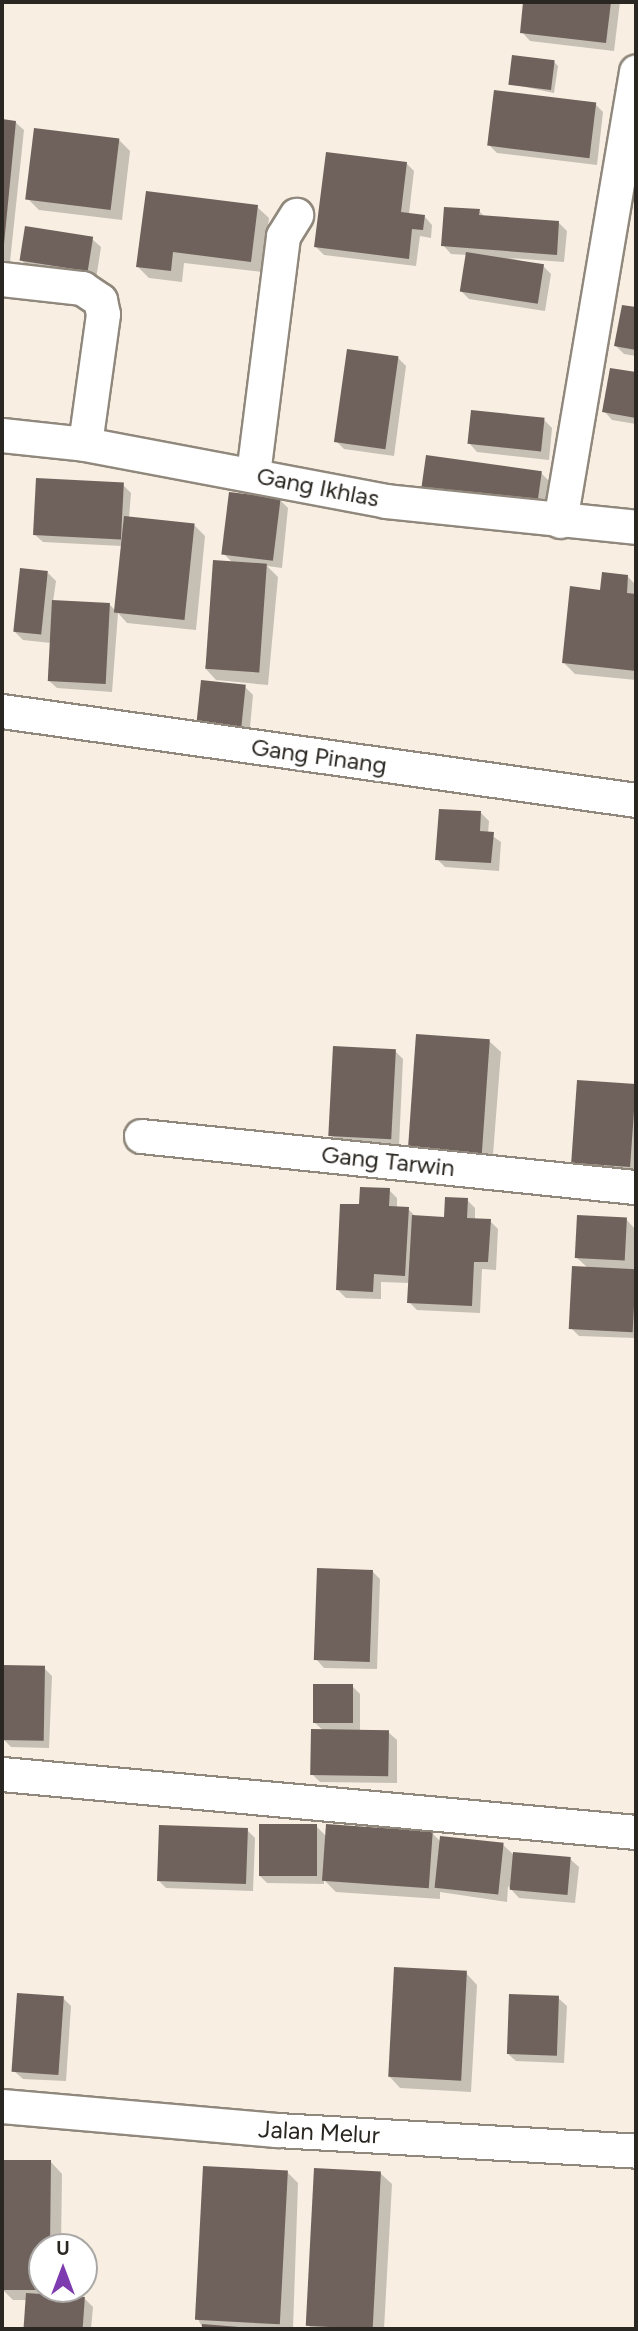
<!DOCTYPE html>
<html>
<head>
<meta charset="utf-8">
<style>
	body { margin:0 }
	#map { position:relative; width:638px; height:2331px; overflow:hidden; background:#f8efe2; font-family:Figtree,sans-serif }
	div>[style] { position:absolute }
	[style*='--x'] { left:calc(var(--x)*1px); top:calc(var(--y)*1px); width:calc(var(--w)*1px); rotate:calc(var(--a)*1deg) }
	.shadow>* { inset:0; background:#0003 }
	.building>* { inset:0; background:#6f625c; transform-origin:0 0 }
	.roads { filter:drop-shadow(2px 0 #90887c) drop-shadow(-2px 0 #90887c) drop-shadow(0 2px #90887c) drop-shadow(0 -2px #90887c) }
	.street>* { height:33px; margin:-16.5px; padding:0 16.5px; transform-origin:16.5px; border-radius:16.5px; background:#fff }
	span { translate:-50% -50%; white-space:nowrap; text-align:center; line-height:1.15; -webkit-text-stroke:7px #fff; paint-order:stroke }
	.street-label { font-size:24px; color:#2a2621 }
	.frame { position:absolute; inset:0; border:4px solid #2a2621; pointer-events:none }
	.north { position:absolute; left:28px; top:2233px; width:70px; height:70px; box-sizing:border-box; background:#fff; border:2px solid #aaa8a6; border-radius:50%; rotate:0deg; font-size:19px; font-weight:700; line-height:28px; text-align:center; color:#2a2621 }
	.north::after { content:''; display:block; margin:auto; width:24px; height:32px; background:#7d3baf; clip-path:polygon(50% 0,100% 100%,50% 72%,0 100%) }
</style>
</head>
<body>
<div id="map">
	<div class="shadow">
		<i style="clip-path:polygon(525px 2px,620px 2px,614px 51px,530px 41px,522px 32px)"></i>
		<i style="clip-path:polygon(554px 62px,558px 66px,554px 93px,511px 84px)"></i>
		<i style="clip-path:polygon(595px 104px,603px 112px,597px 165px,497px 153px,489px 145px)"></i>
		<i style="clip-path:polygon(2px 121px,15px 122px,24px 130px,9px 271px,2px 270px)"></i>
		<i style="clip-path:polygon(119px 140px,130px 151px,122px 220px,39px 210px,28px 199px)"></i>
		<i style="clip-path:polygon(406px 163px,414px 171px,409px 214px,424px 216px,432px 225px,431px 238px,420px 236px,416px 266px,324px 255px,316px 247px)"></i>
		<i style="clip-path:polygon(257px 207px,269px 218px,262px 272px,184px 263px,182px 282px,149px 278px,138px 267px)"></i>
		<i style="clip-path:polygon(479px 211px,485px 217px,558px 222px,567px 231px,564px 262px,510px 258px,543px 266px,551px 274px,545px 311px,469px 299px,461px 291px,467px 255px,451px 254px,443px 245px)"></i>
		<i style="clip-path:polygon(92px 239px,101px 247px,96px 279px,30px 269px,22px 261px)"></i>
		<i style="clip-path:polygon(624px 307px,636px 309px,636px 356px,624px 354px,616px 346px)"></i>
		<i style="clip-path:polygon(398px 358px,406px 366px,394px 456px,344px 449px,336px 441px)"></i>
		<i style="clip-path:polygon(611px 370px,636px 374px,636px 424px,612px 420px,604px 411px)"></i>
		<i style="clip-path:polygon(544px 420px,552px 428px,549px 460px,477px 452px,469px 443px)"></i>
		<i style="clip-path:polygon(541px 473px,549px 481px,544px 513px,423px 489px)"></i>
		<i style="clip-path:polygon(123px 485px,131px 493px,129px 518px,194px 525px,205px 536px,196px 630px,127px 623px,118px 613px,112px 692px,57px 688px,48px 680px,51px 643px,23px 640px,15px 632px,48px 573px,56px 581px,53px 602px,110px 605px,116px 611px,122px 546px,43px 542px,34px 534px)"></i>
		<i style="clip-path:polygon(280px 500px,288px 508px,282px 568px,267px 566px,278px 577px,268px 685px,216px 680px,205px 668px,233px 563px,224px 554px)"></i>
		<i style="clip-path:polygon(628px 577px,636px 585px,636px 680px,575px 674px,563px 662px)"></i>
		<i style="clip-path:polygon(245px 687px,253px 695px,249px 738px,206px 733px)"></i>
		<i style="clip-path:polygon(481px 813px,489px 821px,488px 833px,501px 842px,499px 871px,445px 867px,437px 859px)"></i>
		<i style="clip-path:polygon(489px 1041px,501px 1052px,492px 1167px,422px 1162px)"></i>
		<i style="clip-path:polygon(395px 1051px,403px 1059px,399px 1146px,339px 1143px,331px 1135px)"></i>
		<i style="clip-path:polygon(578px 1082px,636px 1085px,636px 1177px,585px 1174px,574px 1162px)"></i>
		<i style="clip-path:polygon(389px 1190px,397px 1198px,397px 1208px,408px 1209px,416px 1217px,445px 1218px,467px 1200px,475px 1208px,475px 1220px,490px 1221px,498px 1229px,496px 1270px,482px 1269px,480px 1313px,417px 1310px,409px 1302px,410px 1283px,381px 1282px,381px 1299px,346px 1298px,337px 1289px,361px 1206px)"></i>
		<i style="clip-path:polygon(626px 1219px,634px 1228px,636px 1338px,579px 1336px,571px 1328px,588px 1268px,576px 1257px)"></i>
		<i style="clip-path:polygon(372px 1571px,380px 1579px,377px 1669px,324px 1668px,316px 1659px)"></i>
		<i style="clip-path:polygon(2px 1666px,44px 1668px,52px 1676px,49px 1748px,11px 1747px,3px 1739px)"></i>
		<i style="clip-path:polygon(352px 1686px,360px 1694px,360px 1732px,388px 1732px,397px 1740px,397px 1783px,320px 1782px,312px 1774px,324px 1731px,315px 1723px)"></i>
		<i style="clip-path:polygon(316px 1826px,327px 1837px,432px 1833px,441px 1842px,503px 1845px,515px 1856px,570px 1859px,579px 1867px,575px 1903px,519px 1898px,508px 1886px,507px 1902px,440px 1892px,440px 1899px,336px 1892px,324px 1880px,324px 1884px,267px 1883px,259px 1875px)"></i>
		<i style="clip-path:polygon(247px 1830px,255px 1838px,253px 1891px,166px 1888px,158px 1880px)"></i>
		<i style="clip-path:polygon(466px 1973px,477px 1985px,471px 2092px,400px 2088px,389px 2076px)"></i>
		<i style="clip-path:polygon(63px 1998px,71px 2006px,66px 2081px,23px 2079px,14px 2071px)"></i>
		<i style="clip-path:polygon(558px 1998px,567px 2006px,564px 2063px,516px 2061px,507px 2053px)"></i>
		<i style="clip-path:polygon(51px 2162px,62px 2174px,61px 2247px,42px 2247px,42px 2289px,60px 2289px,60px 2297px,85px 2299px,93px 2307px,91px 2329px,25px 2329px,27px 2300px,13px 2300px,2px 2289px,2px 2171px)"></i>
		<i style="clip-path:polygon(287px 2172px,298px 2183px,293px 2329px,203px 2329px,198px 2319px)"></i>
		<i style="clip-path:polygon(380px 2173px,392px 2184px,384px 2329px,312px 2329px,308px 2325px)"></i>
	</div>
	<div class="building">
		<i style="clip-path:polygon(523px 2px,611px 2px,606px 43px,520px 33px)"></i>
		<i style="left:512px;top:55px;width:43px;height:30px;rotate:7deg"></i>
		<i style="left:494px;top:90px;width:103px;height:56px;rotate:7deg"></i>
		<i style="clip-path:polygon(2px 119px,16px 121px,4px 244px,2px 244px)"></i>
		<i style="left:34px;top:128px;width:86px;height:72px;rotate:7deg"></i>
		<i style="clip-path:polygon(326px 152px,407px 162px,401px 212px,425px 215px,423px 230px,412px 229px,409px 259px,314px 247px)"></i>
		<i style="clip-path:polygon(146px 191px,258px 205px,251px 262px,173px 252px,171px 271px,136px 267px)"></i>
		<i style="clip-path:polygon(444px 207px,480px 209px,479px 215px,559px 221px,557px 255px,441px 246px)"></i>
		<i style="left:25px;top:226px;width:69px;height:35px;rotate:9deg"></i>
		<i style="left:466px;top:252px;width:79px;height:40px;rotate:9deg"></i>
		<i style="clip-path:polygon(622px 305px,636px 307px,636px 350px,614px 346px)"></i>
		<i style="left:347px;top:349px;width:52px;height:94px;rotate:8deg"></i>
		<i style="clip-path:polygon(610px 368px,636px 372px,636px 418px,602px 412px)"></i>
		<i style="left:471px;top:410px;width:74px;height:34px;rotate:6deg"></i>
		<i style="left:426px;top:455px;width:117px;height:35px;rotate:8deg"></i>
		<i style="left:36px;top:478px;width:88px;height:57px;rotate:3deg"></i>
		<i style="left:229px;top:492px;width:52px;height:63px;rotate:7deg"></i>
		<i style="left:124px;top:516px;width:71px;height:97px;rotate:6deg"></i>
		<i style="left:213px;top:560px;width:54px;height:109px;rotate:4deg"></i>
		<i style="left:20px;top:568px;width:28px;height:64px;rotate:6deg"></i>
		<i style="clip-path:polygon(602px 572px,628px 575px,627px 593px,636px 594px,636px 671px,562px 663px,570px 586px,600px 590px)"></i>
		<i style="left:52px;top:600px;width:58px;height:81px;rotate:3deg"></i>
		<i style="left:201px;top:680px;width:45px;height:46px;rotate:6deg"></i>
		<i style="clip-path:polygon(439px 809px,481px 811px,480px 831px,494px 832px,491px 863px,435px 860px)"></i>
		<i style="left:416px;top:1034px;width:74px;height:117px;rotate:4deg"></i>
		<i style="left:333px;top:1046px;width:63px;height:90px;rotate:3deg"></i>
		<i style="left:577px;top:1080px;width:59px;height:83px;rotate:4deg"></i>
		<i style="clip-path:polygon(360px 1187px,390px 1188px,389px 1206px,409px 1207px,405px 1276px,374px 1274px,373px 1292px,336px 1290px,340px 1204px,359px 1204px)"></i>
		<i style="clip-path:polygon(445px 1197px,468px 1198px,467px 1218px,491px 1219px,488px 1262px,474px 1262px,472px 1306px,407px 1303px,412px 1215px,444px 1217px)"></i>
		<i style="left:577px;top:1215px;width:50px;height:43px;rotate:3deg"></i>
		<i style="left:572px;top:1266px;width:64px;height:63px;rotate:3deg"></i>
		<i style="left:317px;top:1568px;width:56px;height:92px;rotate:2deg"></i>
		<i style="left:2px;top:1665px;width:43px;height:75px;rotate:1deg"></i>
		<i style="left:313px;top:1684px;width:40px;height:39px"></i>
		<i style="left:311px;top:1729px;width:78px;height:46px;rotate:1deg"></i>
		<i style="left:259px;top:1824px;width:58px;height:52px"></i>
		<i style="left:326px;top:1824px;width:107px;height:57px;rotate:4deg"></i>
		<i style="left:159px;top:1825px;width:89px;height:56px;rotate:2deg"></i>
		<i style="left:440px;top:1836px;width:64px;height:52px;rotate:6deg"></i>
		<i style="left:513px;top:1852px;width:58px;height:38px;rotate:5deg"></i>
		<i style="left:394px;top:1967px;width:73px;height:110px;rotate:3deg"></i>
		<i style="left:17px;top:1993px;width:47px;height:79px;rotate:4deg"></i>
		<i style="left:509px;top:1994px;width:50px;height:60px;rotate:2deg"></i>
		<i style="clip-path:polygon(2px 2160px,51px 2160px,50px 2247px,42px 2247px,42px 2290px,2px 2290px)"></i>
		<i style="left:203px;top:2166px;width:85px;height:154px;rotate:3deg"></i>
		<i style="left:314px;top:2168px;width:67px;height:158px;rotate:3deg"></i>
		<i style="left:26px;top:2293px;width:59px;height:36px;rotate:4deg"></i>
		<i style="clip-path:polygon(202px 2324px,239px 2327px,239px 2329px,202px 2329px)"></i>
	</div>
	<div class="roads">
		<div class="street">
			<i style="--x:2;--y:279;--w:81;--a:6.4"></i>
			<i style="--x:82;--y:288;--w:22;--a:34"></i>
			<i style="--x:100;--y:300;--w:14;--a:78"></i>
			<i style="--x:103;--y:314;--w:131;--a:97.9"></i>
			<i style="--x:2;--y:435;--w:83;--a:6.2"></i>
			<i style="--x:85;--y:444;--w:306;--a:10.7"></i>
			<i style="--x:386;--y:501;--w:251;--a:5.9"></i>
			<i style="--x:253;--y:474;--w:240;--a:-82.8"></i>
			<i style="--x:283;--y:236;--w:25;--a:-58"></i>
			<i style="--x:560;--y:521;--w:456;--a:-80.4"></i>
			<i style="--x:2;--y:711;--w:640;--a:7.99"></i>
			<i style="--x:141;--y:1136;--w:498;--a:5.9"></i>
			<i style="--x:2;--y:1774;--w:637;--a:5.23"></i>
			<i style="--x:2;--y:2106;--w:276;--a:5"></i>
			<i style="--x:277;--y:2130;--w:360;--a:3.3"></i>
		</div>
	</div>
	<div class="street-label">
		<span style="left:318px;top:487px;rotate:11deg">Gang Ikhlas</span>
		<span style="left:319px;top:756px;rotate:8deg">Gang Pinang</span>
		<span style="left:388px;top:1161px;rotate:6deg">Gang Tarwin</span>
		<span style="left:319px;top:2132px;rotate:3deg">Jalan Melur</span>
	</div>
	<div class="frame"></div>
	<div class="north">U</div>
</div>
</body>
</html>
